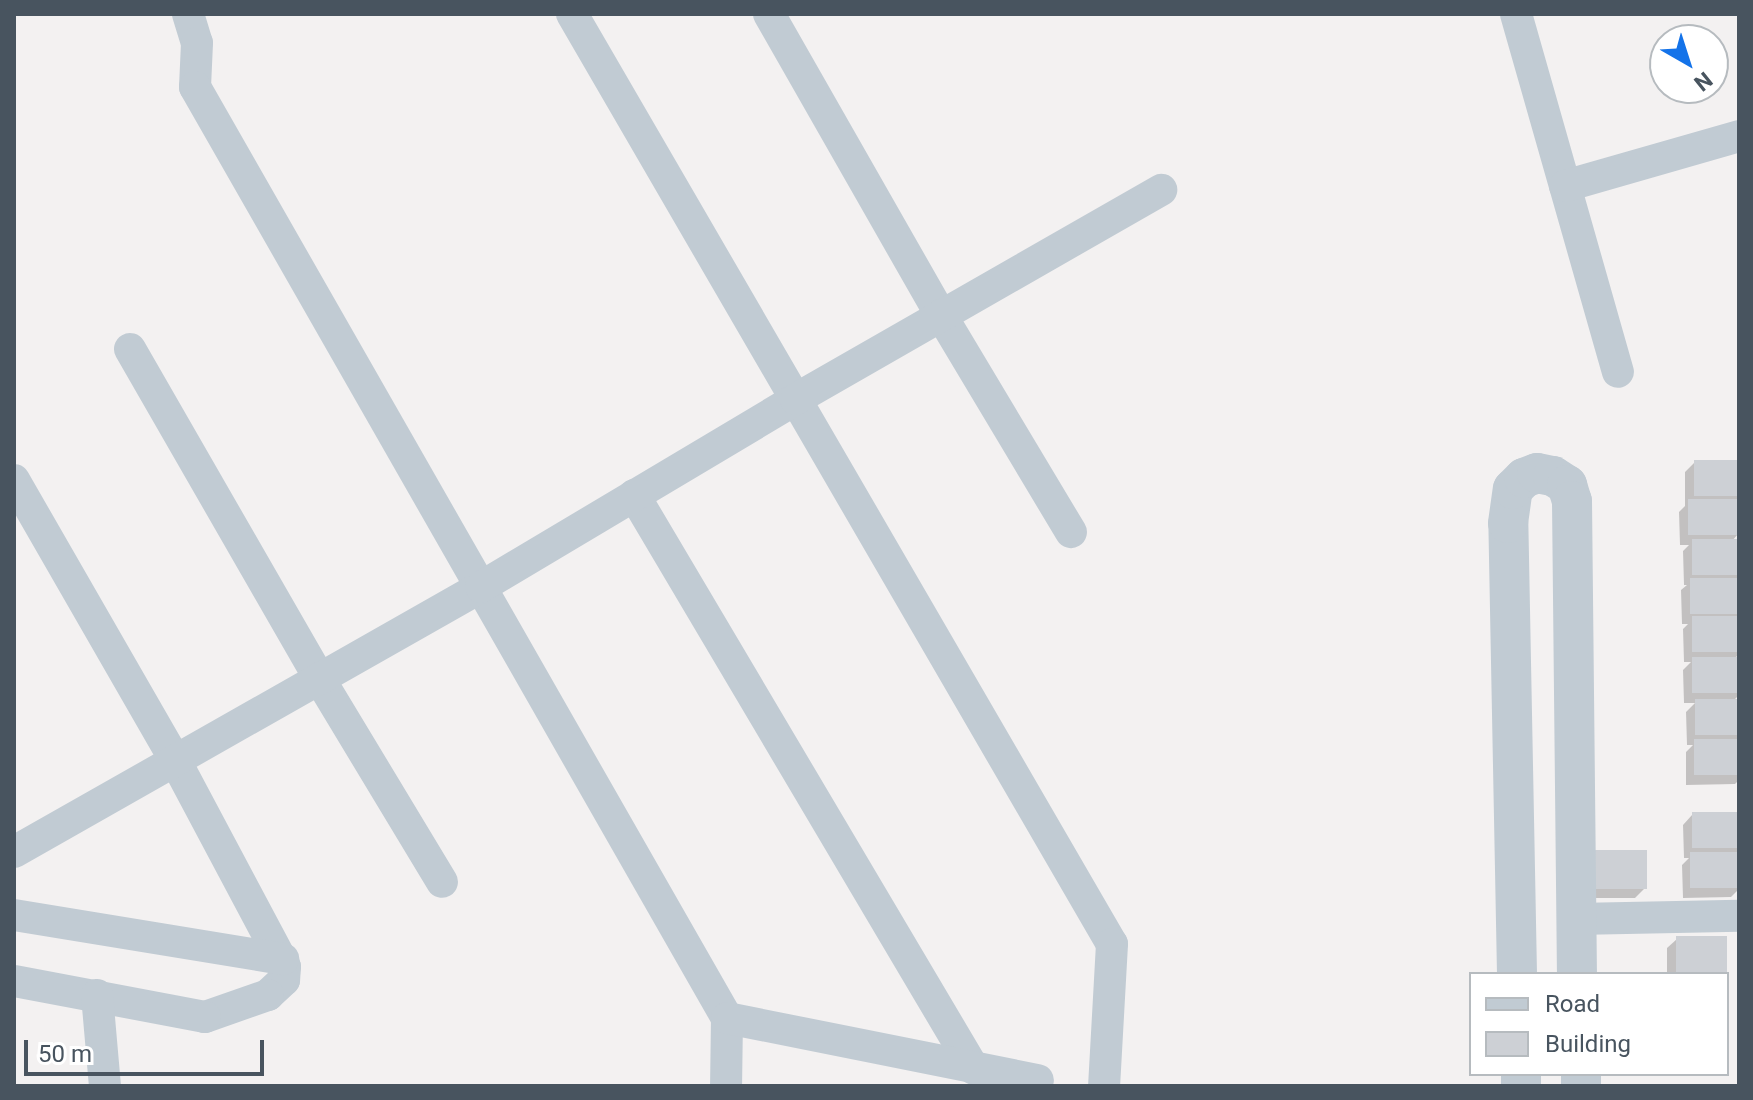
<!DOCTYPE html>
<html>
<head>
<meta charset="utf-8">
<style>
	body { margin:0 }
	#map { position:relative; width:1753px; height:1100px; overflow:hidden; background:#f3f1f1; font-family:Roboto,sans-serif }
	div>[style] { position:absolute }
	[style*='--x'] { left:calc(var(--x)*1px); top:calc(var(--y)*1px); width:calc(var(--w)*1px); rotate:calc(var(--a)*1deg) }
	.shadow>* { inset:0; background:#0003 }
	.building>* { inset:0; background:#cdd0d5; transform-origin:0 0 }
	.minor>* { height:32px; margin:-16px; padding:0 16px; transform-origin:16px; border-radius:16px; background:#c1cbd3 }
	.tertiary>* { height:40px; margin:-20px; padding:0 20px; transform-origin:20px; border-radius:20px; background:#c1cbd3 }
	span { translate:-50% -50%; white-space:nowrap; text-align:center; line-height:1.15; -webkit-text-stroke:8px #fff; paint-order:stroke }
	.frame { position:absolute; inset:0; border:16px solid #48545f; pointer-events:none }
	.legend { position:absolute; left:1469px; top:972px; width:260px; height:104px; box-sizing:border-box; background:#fff; border:2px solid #b6bbbf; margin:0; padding:10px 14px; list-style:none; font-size:24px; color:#48545f }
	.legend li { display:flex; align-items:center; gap:16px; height:40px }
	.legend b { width:40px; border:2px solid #b6bbbf }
	.north { position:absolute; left:1649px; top:24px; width:80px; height:80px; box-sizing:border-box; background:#fff; border:2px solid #b6bbbf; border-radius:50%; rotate:141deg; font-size:22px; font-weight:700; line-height:32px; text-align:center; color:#48545f }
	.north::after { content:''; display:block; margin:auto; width:28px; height:36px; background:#1473e9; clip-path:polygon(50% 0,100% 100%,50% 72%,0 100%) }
	.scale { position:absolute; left:24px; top:1040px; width:240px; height:36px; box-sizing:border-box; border:4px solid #48545f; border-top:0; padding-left:10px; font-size:24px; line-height:28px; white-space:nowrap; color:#48545f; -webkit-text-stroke:6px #fff; paint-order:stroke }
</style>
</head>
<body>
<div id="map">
	<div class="shadow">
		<i style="clip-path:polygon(1739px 462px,1738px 534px,1732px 541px,1739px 541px,1739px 614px,1735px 618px,1739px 618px,1739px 654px,1734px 659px,1739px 659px,1739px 695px,1733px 701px,1739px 701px,1739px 780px,1735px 784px,1686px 785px,1686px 752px,1693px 745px,1687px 745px,1686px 712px,1695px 703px,1684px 703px,1683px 670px,1691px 662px,1684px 662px,1683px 629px,1688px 624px,1682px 624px,1681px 590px,1687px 585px,1684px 585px,1683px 551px,1689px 545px,1680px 545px,1679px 512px,1685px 506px,1685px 472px,1694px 463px)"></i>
		<i style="clip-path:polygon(1739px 814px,1739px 850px,1735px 854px,1739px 854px,1739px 889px,1731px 897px,1683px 898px,1682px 865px,1689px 858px,1684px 858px,1683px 825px,1692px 815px)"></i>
		<i style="clip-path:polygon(1586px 862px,1645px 888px,1635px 898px,1586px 898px)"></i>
		<i style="clip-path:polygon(1677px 939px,1725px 974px,1667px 974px,1667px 948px)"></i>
	</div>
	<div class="building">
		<i style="left:1739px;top:460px;width:36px;height:45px;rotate:90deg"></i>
		<i style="left:1739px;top:499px;width:36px;height:51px;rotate:90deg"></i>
		<i style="left:1739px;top:539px;width:36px;height:47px;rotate:90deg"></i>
		<i style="left:1739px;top:578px;width:36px;height:49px;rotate:90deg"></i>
		<i style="left:1739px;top:616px;width:36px;height:47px;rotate:90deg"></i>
		<i style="left:1739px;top:657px;width:36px;height:47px;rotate:90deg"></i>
		<i style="left:1739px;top:699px;width:36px;height:44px;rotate:90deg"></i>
		<i style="left:1739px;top:739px;width:36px;height:45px;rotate:90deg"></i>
		<i style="left:1739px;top:812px;width:36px;height:47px;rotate:90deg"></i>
		<i style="left:1647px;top:850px;width:39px;height:52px;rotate:90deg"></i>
		<i style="left:1739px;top:852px;width:36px;height:49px;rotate:90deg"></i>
		<i style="left:1727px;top:936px;width:38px;height:51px;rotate:90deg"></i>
	</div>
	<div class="minor">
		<i style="--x:188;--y:14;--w:30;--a:73"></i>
		<i style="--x:197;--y:43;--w:44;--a:92.6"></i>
		<i style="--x:195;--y:87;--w:1072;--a:60.26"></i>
		<i style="--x:727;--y:1018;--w:68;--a:90.8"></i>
		<i style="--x:572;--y:14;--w:1075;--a:59.86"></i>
		<i style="--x:1112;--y:944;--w:142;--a:93.2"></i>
		<i style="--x:769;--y:14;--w:347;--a:60.3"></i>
		<i style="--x:941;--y:315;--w:253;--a:59.1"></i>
		<i style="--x:1516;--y:14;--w:372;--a:74.1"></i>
		<i style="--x:1565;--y:186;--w:181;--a:-16"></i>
		<i style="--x:130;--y:349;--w:379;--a:60.1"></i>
		<i style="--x:319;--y:678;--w:238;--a:58.9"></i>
		<i style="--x:14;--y:480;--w:323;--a:60.1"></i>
		<i style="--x:175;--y:760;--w:234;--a:62"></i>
		<i style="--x:285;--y:967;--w:13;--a:94"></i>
		<i style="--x:284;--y:980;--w:22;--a:137"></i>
		<i style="--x:268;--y:995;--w:67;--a:160.8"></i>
		<i style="--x:205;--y:1017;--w:194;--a:-169.3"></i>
		<i style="--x:634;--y:495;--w:667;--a:59.36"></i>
		<i style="--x:14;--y:852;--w:537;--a:-29.57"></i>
		<i style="--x:481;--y:587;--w:367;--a:-30.8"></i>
		<i style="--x:796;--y:399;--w:421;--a:-29.8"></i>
		<i style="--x:14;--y:915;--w:273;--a:9.3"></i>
		<i style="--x:1576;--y:919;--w:163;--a:-1.1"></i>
		<i style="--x:97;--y:995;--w:91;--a:85"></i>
		<i style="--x:727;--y:1018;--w:317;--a:11.3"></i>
	</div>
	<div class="tertiary">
		<i style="--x:1517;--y:974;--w:451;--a:-91.1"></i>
		<i style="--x:1508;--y:523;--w:34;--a:-82"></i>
		<i style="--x:1513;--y:489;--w:16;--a:-45"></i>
		<i style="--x:1524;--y:478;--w:14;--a:-21"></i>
		<i style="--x:1537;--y:473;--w:16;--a:11"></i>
		<i style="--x:1553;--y:476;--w:17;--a:33"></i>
		<i style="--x:1567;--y:485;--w:17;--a:73"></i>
		<i style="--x:1572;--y:501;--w:473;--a:89.4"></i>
		<i style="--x:1521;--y:1074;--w:12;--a:90"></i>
		<i style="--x:1581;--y:1074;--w:12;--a:90"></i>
	</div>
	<div class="frame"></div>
	<ul class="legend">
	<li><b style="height:10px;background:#c1cbd3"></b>Road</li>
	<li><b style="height:22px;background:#cdd0d5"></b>Building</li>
	</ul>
	<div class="north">N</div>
	<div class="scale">50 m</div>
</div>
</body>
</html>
